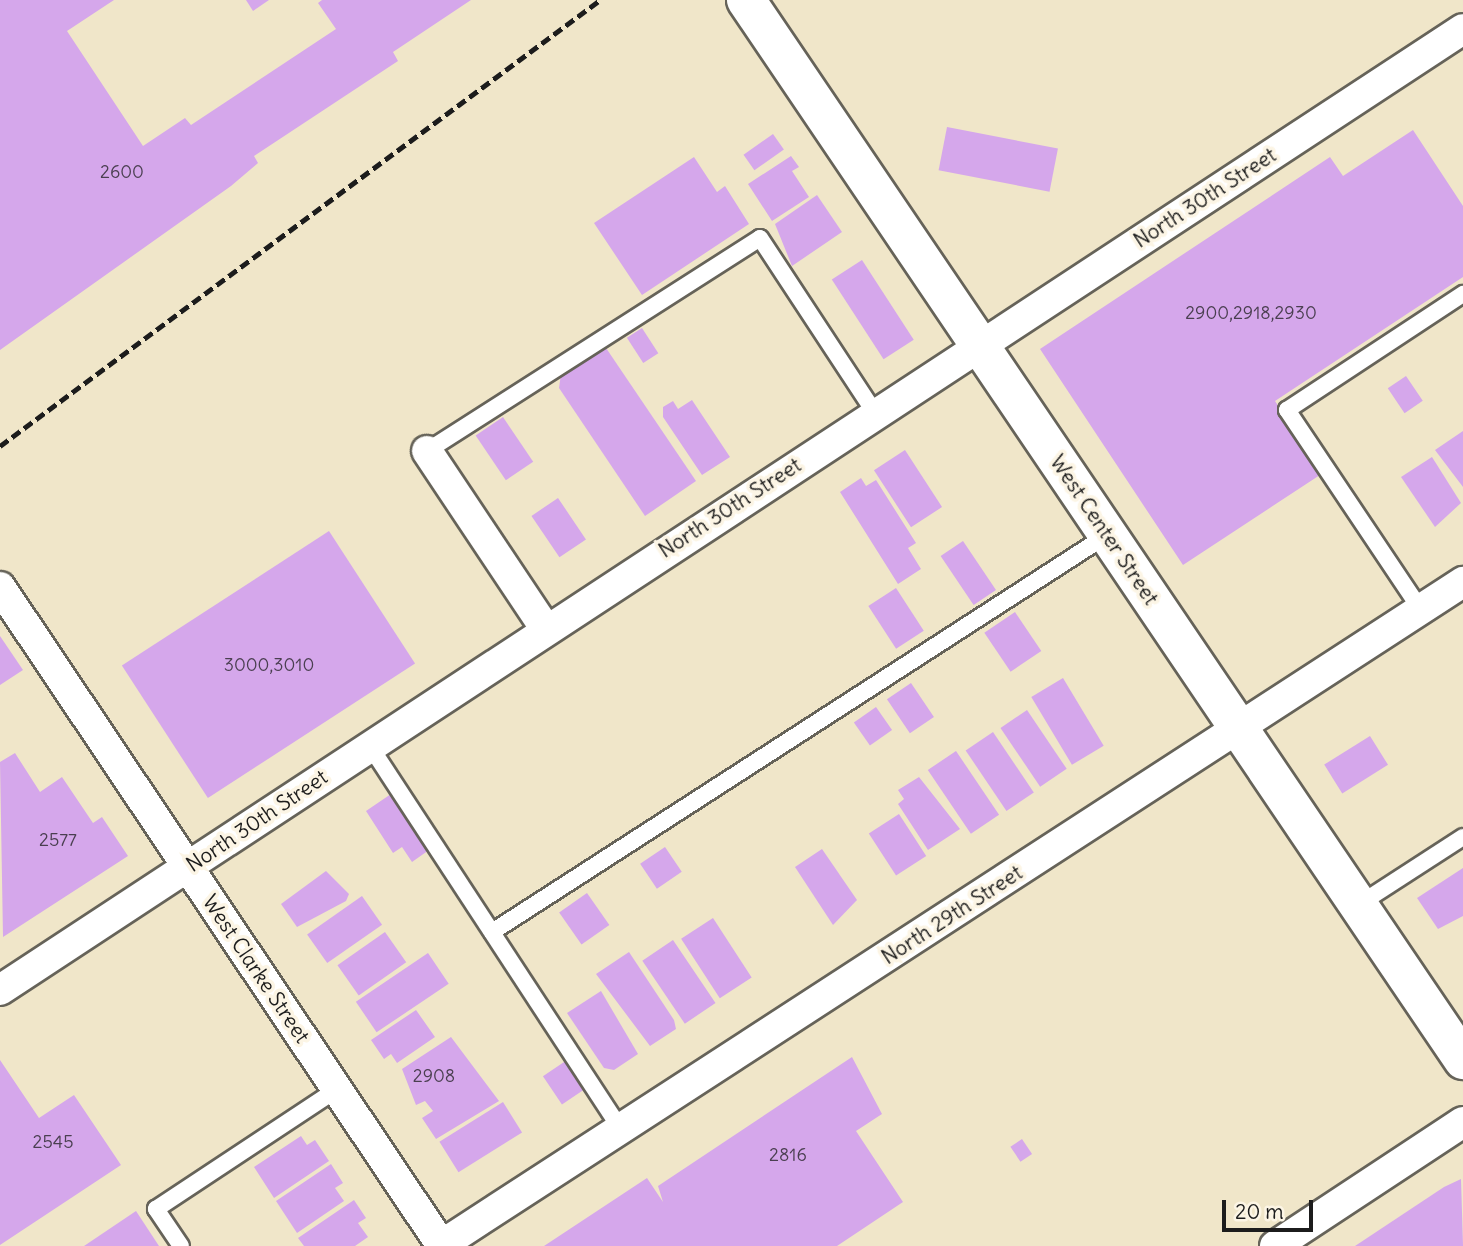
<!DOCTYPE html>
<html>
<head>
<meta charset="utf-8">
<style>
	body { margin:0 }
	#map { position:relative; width:1463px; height:1246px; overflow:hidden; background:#f0e6c9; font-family:Delius,sans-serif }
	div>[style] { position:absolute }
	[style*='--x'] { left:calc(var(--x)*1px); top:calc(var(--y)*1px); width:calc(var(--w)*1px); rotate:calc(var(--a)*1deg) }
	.building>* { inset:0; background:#d5a7eb; transform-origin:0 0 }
	.roads { filter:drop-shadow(2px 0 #666359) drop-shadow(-2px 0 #666359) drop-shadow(0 2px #666359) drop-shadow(0 -2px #666359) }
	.service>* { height:16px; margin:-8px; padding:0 8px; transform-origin:8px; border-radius:8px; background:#fff }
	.minor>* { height:30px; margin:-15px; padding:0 15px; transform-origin:15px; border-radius:15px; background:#fff }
	.tertiary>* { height:38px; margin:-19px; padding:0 19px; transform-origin:19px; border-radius:19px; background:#fff }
	.rail>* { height:5px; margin-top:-2.5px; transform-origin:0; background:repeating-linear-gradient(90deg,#1c1c1c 0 10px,transparent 0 15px) }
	span { translate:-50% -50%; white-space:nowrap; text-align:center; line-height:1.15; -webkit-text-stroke:7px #fcf5e5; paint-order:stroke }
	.number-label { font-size:18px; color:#4a3f50 }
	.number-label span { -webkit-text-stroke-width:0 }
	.street-label { font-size:21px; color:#1c1c1c }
	.scale { position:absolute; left:1222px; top:1200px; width:91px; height:32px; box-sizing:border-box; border:4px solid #1c1c1c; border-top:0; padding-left:9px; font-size:21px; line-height:24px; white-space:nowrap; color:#1c1c1c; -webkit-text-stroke:5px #fcf5e5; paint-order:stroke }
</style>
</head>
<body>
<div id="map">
	<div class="building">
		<i style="clip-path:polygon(0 0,114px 0,67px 31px,143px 146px,185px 118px,191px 125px,336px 29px,318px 3px,322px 0,471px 0,393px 52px,398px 61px,254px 156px,258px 163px,231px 186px,0 350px)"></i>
		<i style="clip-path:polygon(246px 0,269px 0,253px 11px)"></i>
		<i style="left:947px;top:127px;width:113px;height:44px;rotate:11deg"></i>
		<i style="clip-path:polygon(1413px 130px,1463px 206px,1463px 277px,1275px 401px,1323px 473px,1183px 565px,1040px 349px,1330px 157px,1343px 176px)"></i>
		<i style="left:773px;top:134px;width:19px;height:36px;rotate:55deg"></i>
		<i style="clip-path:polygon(791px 156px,799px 167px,792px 171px,809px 197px,772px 221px,748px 184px)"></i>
		<i style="clip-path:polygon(694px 157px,717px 192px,725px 186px,749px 224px,642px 295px,594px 223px)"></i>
		<i style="clip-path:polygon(817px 195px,842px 232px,792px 266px,775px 224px)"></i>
		<i style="left:862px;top:260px;width:95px;height:36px;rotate:57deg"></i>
		<i style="left:642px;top:328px;width:30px;height:18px;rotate:57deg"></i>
		<i style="clip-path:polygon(604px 345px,696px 481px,645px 516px,559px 388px,561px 374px)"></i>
		<i style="left:1406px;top:376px;width:30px;height:22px;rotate:56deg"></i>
		<i style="clip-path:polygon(692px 400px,730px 457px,702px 475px,663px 417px,663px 407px,673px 401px,678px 409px)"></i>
		<i style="left:503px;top:417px;width:54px;height:33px;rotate:56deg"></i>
		<i style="clip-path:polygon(1463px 431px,1463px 487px,1435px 450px)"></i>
		<i style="left:905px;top:450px;width:68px;height:37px;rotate:57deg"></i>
		<i style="clip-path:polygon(1432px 457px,1461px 503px,1435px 527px,1401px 477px)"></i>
		<i style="clip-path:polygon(861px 478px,866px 486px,876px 480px,916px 543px,908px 548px,921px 569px,898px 584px,840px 492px)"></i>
		<i style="left:558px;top:498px;width:50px;height:32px;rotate:56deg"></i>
		<i style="left:329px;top:531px;width:158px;height:247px;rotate:57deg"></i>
		<i style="left:963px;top:541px;width:59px;height:27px;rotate:56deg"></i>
		<i style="left:896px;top:588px;width:51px;height:33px;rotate:57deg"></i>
		<i style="left:1015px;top:612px;width:47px;height:37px;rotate:56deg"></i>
		<i style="clip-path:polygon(0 636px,23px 670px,0 685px)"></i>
		<i style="left:1063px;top:678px;width:79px;height:37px;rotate:59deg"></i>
		<i style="left:911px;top:683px;width:41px;height:29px;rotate:56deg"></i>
		<i style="left:876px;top:707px;width:28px;height:27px;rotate:55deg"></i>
		<i style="left:1027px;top:710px;width:71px;height:32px;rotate:56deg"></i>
		<i style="left:993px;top:732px;width:73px;height:33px;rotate:56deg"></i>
		<i style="left:1370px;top:736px;width:34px;height:54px;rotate:58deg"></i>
		<i style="left:956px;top:751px;width:77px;height:34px;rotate:56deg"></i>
		<i style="clip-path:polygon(15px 753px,40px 792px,62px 777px,93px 823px,102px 817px,128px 856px,3px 937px,0 762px)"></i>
		<i style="clip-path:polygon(919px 777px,960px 829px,928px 850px,898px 804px,904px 799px,898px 790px)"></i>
		<i style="clip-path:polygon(391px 794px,429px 850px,412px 862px,402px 847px,393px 853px,366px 811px)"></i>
		<i style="left:899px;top:814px;width:50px;height:36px;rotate:57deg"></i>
		<i style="left:665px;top:847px;width:30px;height:30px;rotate:56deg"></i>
		<i style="clip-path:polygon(822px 849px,857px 900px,833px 925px,795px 867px)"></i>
		<i style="clip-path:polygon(1463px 868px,1463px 916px,1438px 929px,1417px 898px)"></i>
		<i style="clip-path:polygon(326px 871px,349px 894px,346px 901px,297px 927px,281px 904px)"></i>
		<i style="left:587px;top:893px;width:39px;height:34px;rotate:55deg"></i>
		<i style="left:362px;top:896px;width:35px;height:67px;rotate:55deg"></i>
		<i style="left:713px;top:918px;width:71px;height:38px;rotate:57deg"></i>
		<i style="left:385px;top:932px;width:37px;height:58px;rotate:55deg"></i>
		<i style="left:673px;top:940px;width:76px;height:37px;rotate:56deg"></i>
		<i style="clip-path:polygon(629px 952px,674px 1020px,676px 1029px,650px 1046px,596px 974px)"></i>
		<i style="left:428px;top:953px;width:37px;height:87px;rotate:56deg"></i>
		<i style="clip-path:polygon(601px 991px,638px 1054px,614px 1070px,604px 1068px,567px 1013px)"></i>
		<i style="clip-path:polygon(416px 1010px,435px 1037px,397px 1063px,391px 1054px,384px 1059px,371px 1040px)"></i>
		<i style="clip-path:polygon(451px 1037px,499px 1101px,436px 1139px,422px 1118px,433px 1111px,425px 1101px,416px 1105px,402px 1069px)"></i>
		<i style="clip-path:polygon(852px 1057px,882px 1114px,856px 1131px,903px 1202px,837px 1246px,544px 1246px,647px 1178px,663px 1202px,658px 1186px)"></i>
		<i style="clip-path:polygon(0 1060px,39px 1118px,74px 1095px,121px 1165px,0 1245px)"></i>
		<i style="left:567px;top:1060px;width:34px;height:29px;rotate:56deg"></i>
		<i style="left:503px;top:1102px;width:36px;height:75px;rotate:58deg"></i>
		<i style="clip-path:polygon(301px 1136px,307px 1145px,315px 1140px,329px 1161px,274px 1198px,254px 1167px)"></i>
		<i style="left:1022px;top:1139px;width:18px;height:14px;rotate:56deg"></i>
		<i style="clip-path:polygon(331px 1164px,343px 1183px,335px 1188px,344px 1201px,297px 1233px,276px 1201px)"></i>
		<i style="clip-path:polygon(1461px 1179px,1463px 1246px,1355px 1246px,1444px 1187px)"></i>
		<i style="clip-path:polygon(354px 1200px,366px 1218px,358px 1223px,368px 1237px,355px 1246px,304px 1246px,298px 1238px)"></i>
		<i style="clip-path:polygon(136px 1211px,159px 1246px,84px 1246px)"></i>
	</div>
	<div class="roads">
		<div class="service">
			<i style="--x:427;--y:451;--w:395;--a:-32.6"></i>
			<i style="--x:760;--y:238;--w:209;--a:56.7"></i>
			<i style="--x:1421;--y:610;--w:241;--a:-123.8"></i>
			<i style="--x:1287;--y:410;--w:211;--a:-33.4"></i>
			<i style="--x:370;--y:746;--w:458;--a:56.8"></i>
			<i style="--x:1358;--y:905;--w:125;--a:-32.9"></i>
			<i style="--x:492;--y:932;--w:732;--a:-32.84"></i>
			<i style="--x:181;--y:1246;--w:45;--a:-124"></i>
			<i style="--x:156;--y:1209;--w:217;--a:-33.5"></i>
		</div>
		<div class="minor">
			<i style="--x:427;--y:451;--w:213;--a:56.3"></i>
			<i style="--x:0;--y:587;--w:794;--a:56.15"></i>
			<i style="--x:0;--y:990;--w:1750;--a:-33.3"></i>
			<i style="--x:440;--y:1246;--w:1220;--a:-32.99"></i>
			<i style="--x:1275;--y:1246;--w:225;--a:-33.4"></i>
		</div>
		<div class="tertiary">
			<i style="--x:746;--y:0;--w:1280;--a:55.92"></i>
		</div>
	</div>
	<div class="rail">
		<i style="--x:0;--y:446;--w:748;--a:-36.62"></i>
	</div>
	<div class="number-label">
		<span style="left:122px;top:172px">2600</span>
		<span style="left:1251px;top:313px">2900,2918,2930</span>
		<span style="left:269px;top:665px">3000,3010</span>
		<span style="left:58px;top:840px">2577</span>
		<span style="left:434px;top:1076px">2908</span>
		<span style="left:53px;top:1142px">2545</span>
		<span style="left:788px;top:1155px">2816</span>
	</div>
	<div class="street-label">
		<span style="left:1205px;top:198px;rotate:-33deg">North 30th Street</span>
		<span style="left:730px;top:508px;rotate:-33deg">North 30th Street</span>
		<span style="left:1104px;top:530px;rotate:56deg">West Center Street</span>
		<span style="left:257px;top:821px;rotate:-34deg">North 30th Street</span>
		<span style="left:952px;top:915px;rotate:-33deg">North 29th Street</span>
		<span style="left:256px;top:969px;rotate:56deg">West Clarke Street</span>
	</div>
	<div class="scale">20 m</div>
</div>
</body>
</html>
